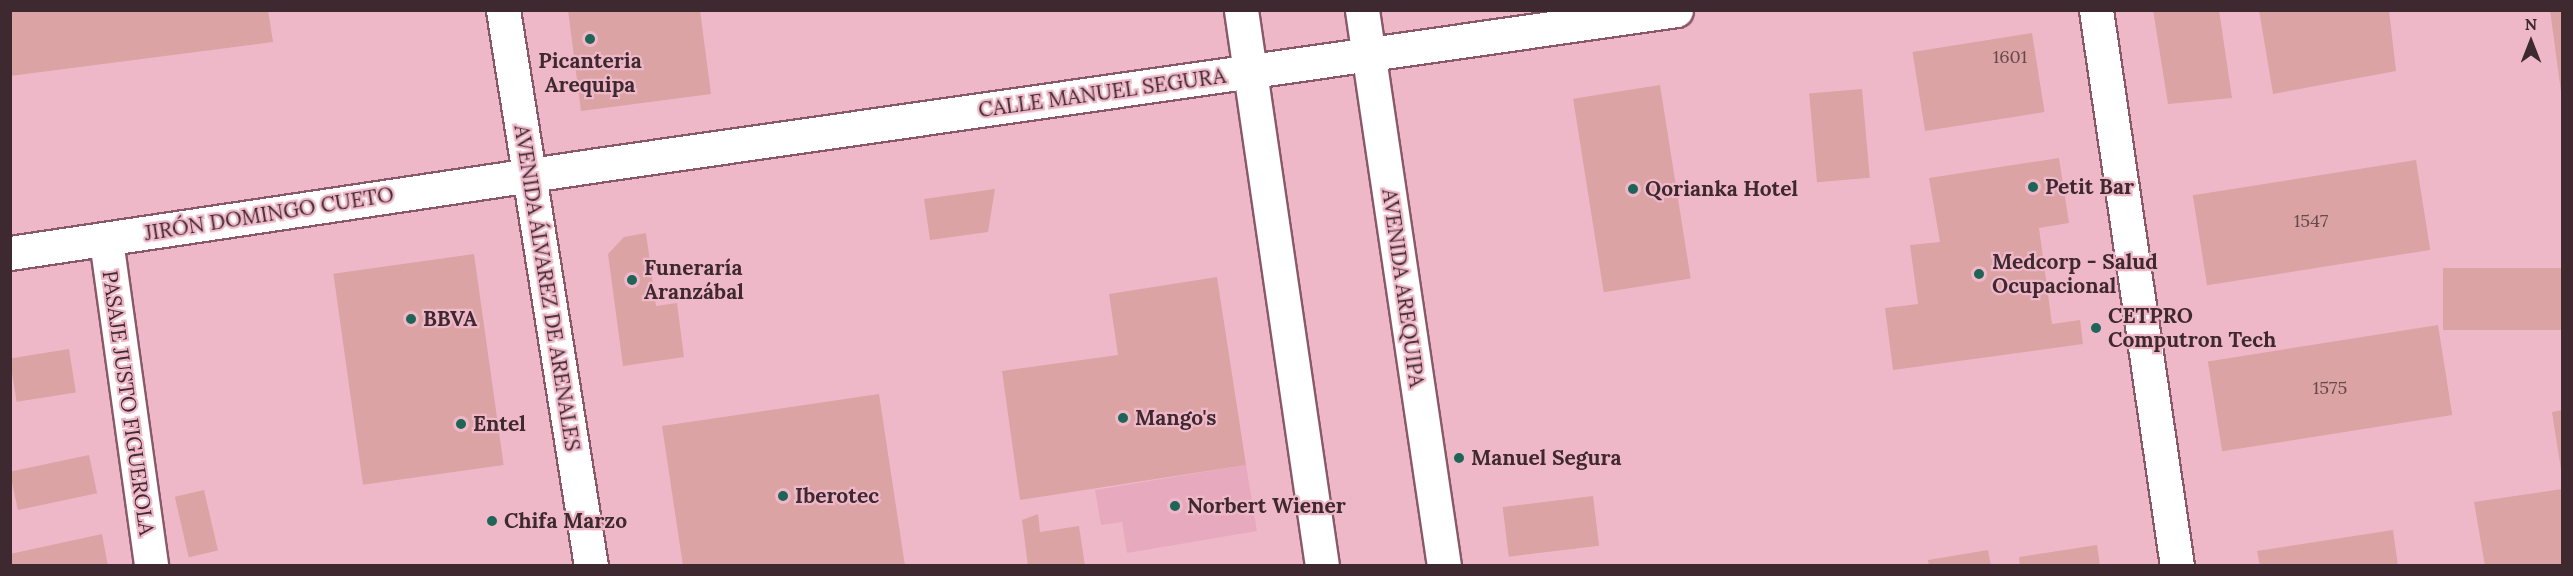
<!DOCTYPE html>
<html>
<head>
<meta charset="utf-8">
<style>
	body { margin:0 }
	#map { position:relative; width:2573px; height:576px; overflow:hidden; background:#efb8c9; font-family:Lora,serif }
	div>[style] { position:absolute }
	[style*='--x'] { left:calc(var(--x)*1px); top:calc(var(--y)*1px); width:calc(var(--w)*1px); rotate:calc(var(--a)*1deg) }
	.built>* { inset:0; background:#e7a9bd }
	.building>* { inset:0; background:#dba3a3; transform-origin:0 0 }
	.roads { filter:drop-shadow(2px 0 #895869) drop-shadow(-2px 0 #895869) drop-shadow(0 2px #895869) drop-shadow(0 -2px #895869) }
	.minor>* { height:33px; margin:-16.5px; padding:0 16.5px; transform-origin:16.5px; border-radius:16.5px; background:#fff }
	.tertiary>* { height:33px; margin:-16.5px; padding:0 16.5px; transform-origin:16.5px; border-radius:16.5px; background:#fff }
	.secondary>* { height:33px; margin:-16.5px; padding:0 16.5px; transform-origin:16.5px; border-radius:16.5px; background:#fff }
	.dots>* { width:16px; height:16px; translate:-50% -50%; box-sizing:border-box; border:3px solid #efb8c9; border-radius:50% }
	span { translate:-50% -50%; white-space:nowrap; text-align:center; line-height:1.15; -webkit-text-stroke:4.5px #efb8c9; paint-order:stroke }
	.number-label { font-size:18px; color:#66484d }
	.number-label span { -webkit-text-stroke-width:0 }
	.poi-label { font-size:21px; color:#3f2930; font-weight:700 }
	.left { translate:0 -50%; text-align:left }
	.street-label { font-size:21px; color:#3f2930 }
	.frame { position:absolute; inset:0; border:12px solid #3f2930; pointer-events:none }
	.north { position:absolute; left:2501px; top:12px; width:60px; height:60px; -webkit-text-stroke:4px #efb8c9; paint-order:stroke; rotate:0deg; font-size:16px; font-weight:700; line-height:24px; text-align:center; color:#3f2930 }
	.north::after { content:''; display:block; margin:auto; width:21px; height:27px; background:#3f2930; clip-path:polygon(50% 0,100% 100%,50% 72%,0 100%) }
</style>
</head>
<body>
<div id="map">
	<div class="built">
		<i style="clip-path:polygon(1246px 465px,1257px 531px,1127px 553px,1122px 522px,1101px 525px,1095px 490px)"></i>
	</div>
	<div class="building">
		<i style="clip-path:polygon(10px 10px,268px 10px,273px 42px,10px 76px)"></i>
		<i style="clip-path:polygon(568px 10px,700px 10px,711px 94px,581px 111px)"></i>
		<i style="clip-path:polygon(2153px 10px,2219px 10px,2232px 98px,2168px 104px)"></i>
		<i style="clip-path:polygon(2259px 10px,2389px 10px,2396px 71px,2273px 94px)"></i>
		<i style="clip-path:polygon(2550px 10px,2562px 10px,2562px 92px,2561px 92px)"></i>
		<i style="left:2032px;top:33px;width:80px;height:121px;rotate:81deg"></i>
		<i style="left:1660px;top:85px;width:196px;height:88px;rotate:81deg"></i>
		<i style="left:1862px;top:89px;width:89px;height:53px;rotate:85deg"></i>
		<i style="clip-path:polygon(2059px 158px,2069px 223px,2039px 228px,2052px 324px,2080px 320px,2083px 344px,1893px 370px,1885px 308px,1918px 304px,1910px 245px,1940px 242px,1929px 178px)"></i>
		<i style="left:2416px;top:160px;width:91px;height:226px;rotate:81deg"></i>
		<i style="clip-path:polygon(995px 189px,988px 232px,930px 240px,924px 199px)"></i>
		<i style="clip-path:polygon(646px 233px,656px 306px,677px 303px,684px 357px,623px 366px,608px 254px,624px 237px)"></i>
		<i style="left:474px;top:254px;width:213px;height:142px;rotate:82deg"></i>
		<i style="left:2562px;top:268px;width:62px;height:119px;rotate:90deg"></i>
		<i style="clip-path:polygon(1217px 277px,1246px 465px,1020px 500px,1002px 371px,1118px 355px,1109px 294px)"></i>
		<i style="left:2438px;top:325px;width:91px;height:233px;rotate:81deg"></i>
		<i style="left:69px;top:349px;width:44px;height:60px;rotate:81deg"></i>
		<i style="clip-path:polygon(879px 394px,905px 566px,683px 566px,662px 426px)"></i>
		<i style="clip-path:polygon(2562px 410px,2562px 470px,2561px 470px,2552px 412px)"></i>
		<i style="left:89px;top:455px;width:39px;height:81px;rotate:78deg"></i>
		<i style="clip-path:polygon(2562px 489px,2562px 566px,2485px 566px,2474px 502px)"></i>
		<i style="left:204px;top:490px;width:62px;height:30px;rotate:77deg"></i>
		<i style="left:1593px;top:496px;width:50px;height:91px;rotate:83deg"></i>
		<i style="clip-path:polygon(1038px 514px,1040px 532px,1079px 526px,1085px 566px,1028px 566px,1022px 520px)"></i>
		<i style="clip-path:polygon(2393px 530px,2398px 566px,2260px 566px,2257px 551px)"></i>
		<i style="clip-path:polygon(102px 534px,108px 566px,10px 566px,10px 554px)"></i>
		<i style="clip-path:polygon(2097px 545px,2100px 566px,2020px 566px,2019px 557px)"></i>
		<i style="clip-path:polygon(1988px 550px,1991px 566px,1929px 566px,1928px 560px)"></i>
	</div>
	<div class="roads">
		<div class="minor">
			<i style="--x:106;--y:240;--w:329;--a:82.1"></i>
		</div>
		<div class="tertiary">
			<i style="--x:10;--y:253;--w:601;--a:-8.52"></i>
			<i style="--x:604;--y:164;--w:1083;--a:-8.17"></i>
		</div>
		<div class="secondary">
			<i style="--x:503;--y:10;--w:563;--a:81.01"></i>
			<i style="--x:1241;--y:10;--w:562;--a:81.71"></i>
			<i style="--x:1362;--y:10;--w:562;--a:81.61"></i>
			<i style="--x:2096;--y:10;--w:562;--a:81.71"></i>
		</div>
	</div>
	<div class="dots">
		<i style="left:590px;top:39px;background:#1e6457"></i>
		<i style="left:2033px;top:187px;background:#1e6457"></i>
		<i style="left:1633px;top:189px;background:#1e6457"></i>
		<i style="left:1979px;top:274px;background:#1e6457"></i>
		<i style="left:632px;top:280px;background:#1e6457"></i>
		<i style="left:411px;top:319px;background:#1e6457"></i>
		<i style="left:2096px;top:328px;background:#1e6457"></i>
		<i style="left:1123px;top:418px;background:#1e6457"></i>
		<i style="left:461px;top:424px;background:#1e6457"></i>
		<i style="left:1459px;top:458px;background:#1e6457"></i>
		<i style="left:783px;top:496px;background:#1e6457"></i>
		<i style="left:1175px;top:506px;background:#1e6457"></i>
		<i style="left:492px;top:521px;background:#1e6457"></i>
	</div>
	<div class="number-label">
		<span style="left:2010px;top:57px">1601</span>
		<span style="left:2311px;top:221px">1547</span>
		<span style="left:2330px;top:388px">1575</span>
	</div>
	<div class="poi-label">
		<span style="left:590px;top:73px">Picanteria<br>Arequipa</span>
		<span class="left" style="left:2045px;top:187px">Petit Bar</span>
		<span class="left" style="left:1645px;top:189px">Qorianka Hotel</span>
		<span class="left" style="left:1992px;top:274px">Medcorp - Salud<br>Ocupacional</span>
		<span class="left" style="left:644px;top:280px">Funeraría<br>Aranzábal</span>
		<span class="left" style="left:2108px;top:328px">CETPRO<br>Computron Tech</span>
		<span class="left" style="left:423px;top:319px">BBVA</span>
		<span class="left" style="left:1135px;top:418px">Mango's</span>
		<span class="left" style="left:473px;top:424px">Entel</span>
		<span class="left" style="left:1471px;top:458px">Manuel Segura</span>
		<span class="left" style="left:795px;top:496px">Iberotec</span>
		<span class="left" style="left:1187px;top:506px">Norbert Wiener</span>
		<span class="left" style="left:504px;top:521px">Chifa Marzo</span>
	</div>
	<div class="street-label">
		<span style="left:1102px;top:93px;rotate:-8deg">CALLE MANUEL SEGURA</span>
		<span style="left:269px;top:214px;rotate:-9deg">JIRÓN DOMINGO CUETO</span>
		<span style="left:547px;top:288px;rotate:81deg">AVENIDA ÁLVAREZ DE ARENALES</span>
		<span style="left:1403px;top:288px;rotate:82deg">AVENIDA AREQUIPA</span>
		<span style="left:128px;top:403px;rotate:82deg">PASAJE JUSTO FIGUEROLA</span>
	</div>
	<div class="frame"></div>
	<div class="north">N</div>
</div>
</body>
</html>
